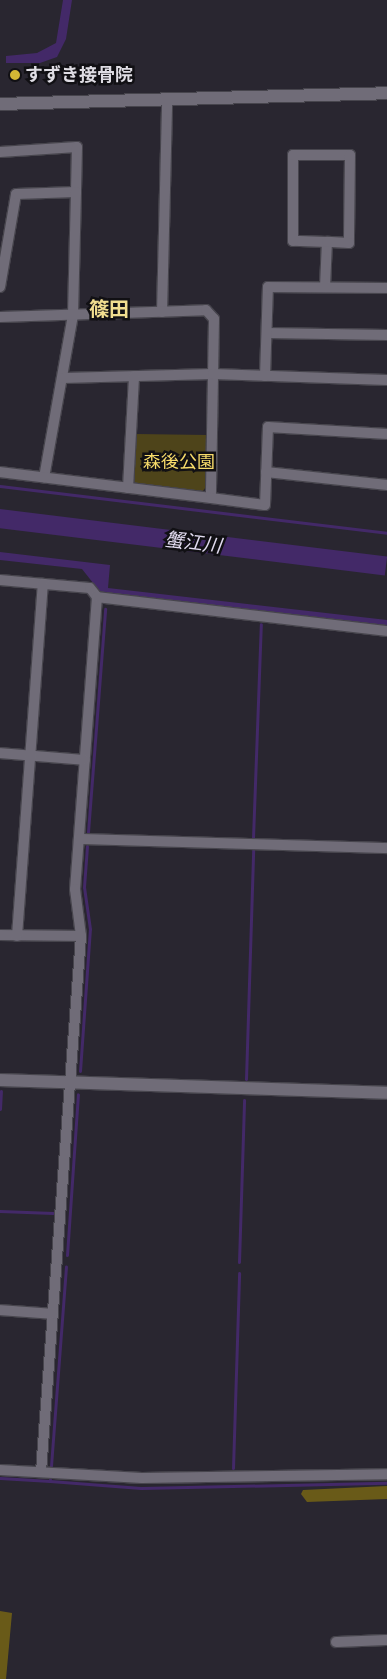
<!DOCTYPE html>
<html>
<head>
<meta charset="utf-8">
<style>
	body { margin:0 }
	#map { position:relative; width:387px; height:1679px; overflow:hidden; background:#292630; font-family:Poppins,"Noto Sans JP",sans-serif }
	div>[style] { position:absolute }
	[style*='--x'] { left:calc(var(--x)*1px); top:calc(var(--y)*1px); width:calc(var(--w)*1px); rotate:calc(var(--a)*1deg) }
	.green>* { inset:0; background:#4e441a }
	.forest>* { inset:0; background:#695a18 }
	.water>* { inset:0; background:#432968; transform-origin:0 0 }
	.stream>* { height:3px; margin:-1.5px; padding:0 1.5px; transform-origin:1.5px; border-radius:1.5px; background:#432968 }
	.roads { filter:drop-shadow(1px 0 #47454d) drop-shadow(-1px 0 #47454d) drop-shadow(0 1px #47454d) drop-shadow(0 -1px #47454d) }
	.minor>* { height:10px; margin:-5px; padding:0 5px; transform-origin:5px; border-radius:5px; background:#706c78 }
	.tertiary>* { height:12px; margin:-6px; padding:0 6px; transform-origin:6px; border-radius:6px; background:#706c78 }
	.dots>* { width:14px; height:14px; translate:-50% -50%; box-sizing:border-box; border:2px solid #111014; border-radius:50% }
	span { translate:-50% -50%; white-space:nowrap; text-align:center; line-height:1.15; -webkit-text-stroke:5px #111014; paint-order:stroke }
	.poi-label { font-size:18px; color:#dfdde4; font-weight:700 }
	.left { translate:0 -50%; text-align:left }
	.park-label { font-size:18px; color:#f7db6a }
	.water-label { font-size:19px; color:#e2dcf0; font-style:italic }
	.quarter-label { font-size:20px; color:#f1de90; font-weight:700 }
</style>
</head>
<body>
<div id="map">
	<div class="green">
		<i style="clip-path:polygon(136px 434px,208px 435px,206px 487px,202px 492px,136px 484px,134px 481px)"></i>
	</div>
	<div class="forest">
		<i style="clip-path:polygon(387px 1486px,387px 1499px,307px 1502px,301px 1494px,303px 1490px)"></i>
		<i style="clip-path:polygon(0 1611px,12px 1613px,6px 1679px,0 1679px)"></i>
	</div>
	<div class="water">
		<i style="clip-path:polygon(63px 0,72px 0,66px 39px,57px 57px,40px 63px,6px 63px,6px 56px,37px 53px,56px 43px)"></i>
		<i style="left:0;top:509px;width:390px;height:19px;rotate:7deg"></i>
		<i style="clip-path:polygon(0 552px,110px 565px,108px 588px,387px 620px,387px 626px,101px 593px,82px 569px,0 560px)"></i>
	</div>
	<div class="stream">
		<i style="--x:0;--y:486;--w:390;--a:6.9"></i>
		<i style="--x:88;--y:832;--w:224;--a:-85.6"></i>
		<i style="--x:253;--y:838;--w:214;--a:-87.9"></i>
		<i style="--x:80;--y:1071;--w:142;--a:-86"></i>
		<i style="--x:90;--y:929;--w:42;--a:-98.1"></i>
		<i style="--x:84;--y:887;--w:41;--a:-85.8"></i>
		<i style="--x:246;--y:1079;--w:229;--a:-88.2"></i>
		<i style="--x:0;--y:1109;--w:18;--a:-87"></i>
		<i style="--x:0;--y:1211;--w:53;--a:2.2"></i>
		<i style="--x:67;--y:1255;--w:161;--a:-86.1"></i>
		<i style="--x:239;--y:1262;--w:162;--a:-88.2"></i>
		<i style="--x:51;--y:1466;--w:200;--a:-85.7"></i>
		<i style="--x:233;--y:1468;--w:195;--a:-88.2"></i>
		<i style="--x:0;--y:1478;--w:50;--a:3.4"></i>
		<i style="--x:50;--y:1479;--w:2;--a:90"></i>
		<i style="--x:50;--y:1481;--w:91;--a:4.4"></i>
		<i style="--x:141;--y:1488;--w:246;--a:-1.2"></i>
	</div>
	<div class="roads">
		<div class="minor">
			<i style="--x:0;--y:152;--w:77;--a:-3.7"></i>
			<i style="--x:77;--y:147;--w:45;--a:91.3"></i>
			<i style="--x:0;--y:287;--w:94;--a:-80.2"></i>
			<i style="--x:16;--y:194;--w:60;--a:-1.9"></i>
			<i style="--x:76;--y:192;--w:123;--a:91.4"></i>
			<i style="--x:73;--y:315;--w:165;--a:100.1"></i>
			<i style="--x:325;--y:287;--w:45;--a:-87.5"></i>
			<i style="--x:327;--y:242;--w:34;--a:-178"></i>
			<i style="--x:293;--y:241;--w:86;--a:-90"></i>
			<i style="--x:293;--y:155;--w:57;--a:0"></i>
			<i style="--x:350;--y:155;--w:88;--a:90.7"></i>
			<i style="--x:349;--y:243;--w:22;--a:-177"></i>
			<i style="--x:162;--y:312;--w:212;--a:-88.6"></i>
			<i style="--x:0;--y:317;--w:206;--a:-1.9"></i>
			<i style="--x:206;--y:310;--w:12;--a:48"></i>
			<i style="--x:214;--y:319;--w:179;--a:91"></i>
			<i style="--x:211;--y:498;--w:213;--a:-173"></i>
			<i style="--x:267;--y:333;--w:120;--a:1"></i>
			<i style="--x:265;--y:376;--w:89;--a:-88.1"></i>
			<i style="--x:268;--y:287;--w:119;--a:0.5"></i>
			<i style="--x:63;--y:378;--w:150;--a:-1.5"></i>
			<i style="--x:213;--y:374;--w:174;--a:2"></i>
			<i style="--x:266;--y:472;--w:122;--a:6.1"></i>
			<i style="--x:128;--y:488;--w:112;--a:-86.9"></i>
			<i style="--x:211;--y:498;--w:54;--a:7.4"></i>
			<i style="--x:265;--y:505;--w:78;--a:-87.8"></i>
			<i style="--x:268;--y:427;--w:119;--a:3.4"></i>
			<i style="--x:0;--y:580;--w:90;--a:5.1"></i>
			<i style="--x:90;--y:588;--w:11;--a:52"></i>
			<i style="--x:97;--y:597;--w:293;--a:94.3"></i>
			<i style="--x:75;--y:889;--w:47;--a:82.7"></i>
			<i style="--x:81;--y:936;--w:537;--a:94.27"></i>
			<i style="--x:97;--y:597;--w:292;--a:6.7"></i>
			<i style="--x:0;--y:753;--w:85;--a:4.7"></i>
			<i style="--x:79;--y:839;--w:308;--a:1.7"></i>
			<i style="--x:0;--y:935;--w:81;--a:0.7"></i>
			<i style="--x:17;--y:936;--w:353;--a:-85.8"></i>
			<i style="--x:0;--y:1310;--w:53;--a:4.3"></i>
			<i style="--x:0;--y:1470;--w:142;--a:3.2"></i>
			<i style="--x:142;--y:1478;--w:245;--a:-0.9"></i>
			<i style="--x:336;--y:1642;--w:51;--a:-2.2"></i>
		</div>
		<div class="tertiary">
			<i style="--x:0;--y:104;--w:387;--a:-1.6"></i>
			<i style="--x:0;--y:1080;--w:387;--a:1.9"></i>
		</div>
	</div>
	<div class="dots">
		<i style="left:15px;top:75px;background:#d3b635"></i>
	</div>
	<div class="poi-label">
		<span class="left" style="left:25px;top:75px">すずき接骨院</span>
	</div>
	<div class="park-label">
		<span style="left:179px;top:462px">森後公園</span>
	</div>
	<div class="water-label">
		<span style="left:193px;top:543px;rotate:7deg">蟹江川</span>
	</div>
	<div class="quarter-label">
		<span style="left:109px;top:309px">篠田</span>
	</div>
</div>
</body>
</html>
